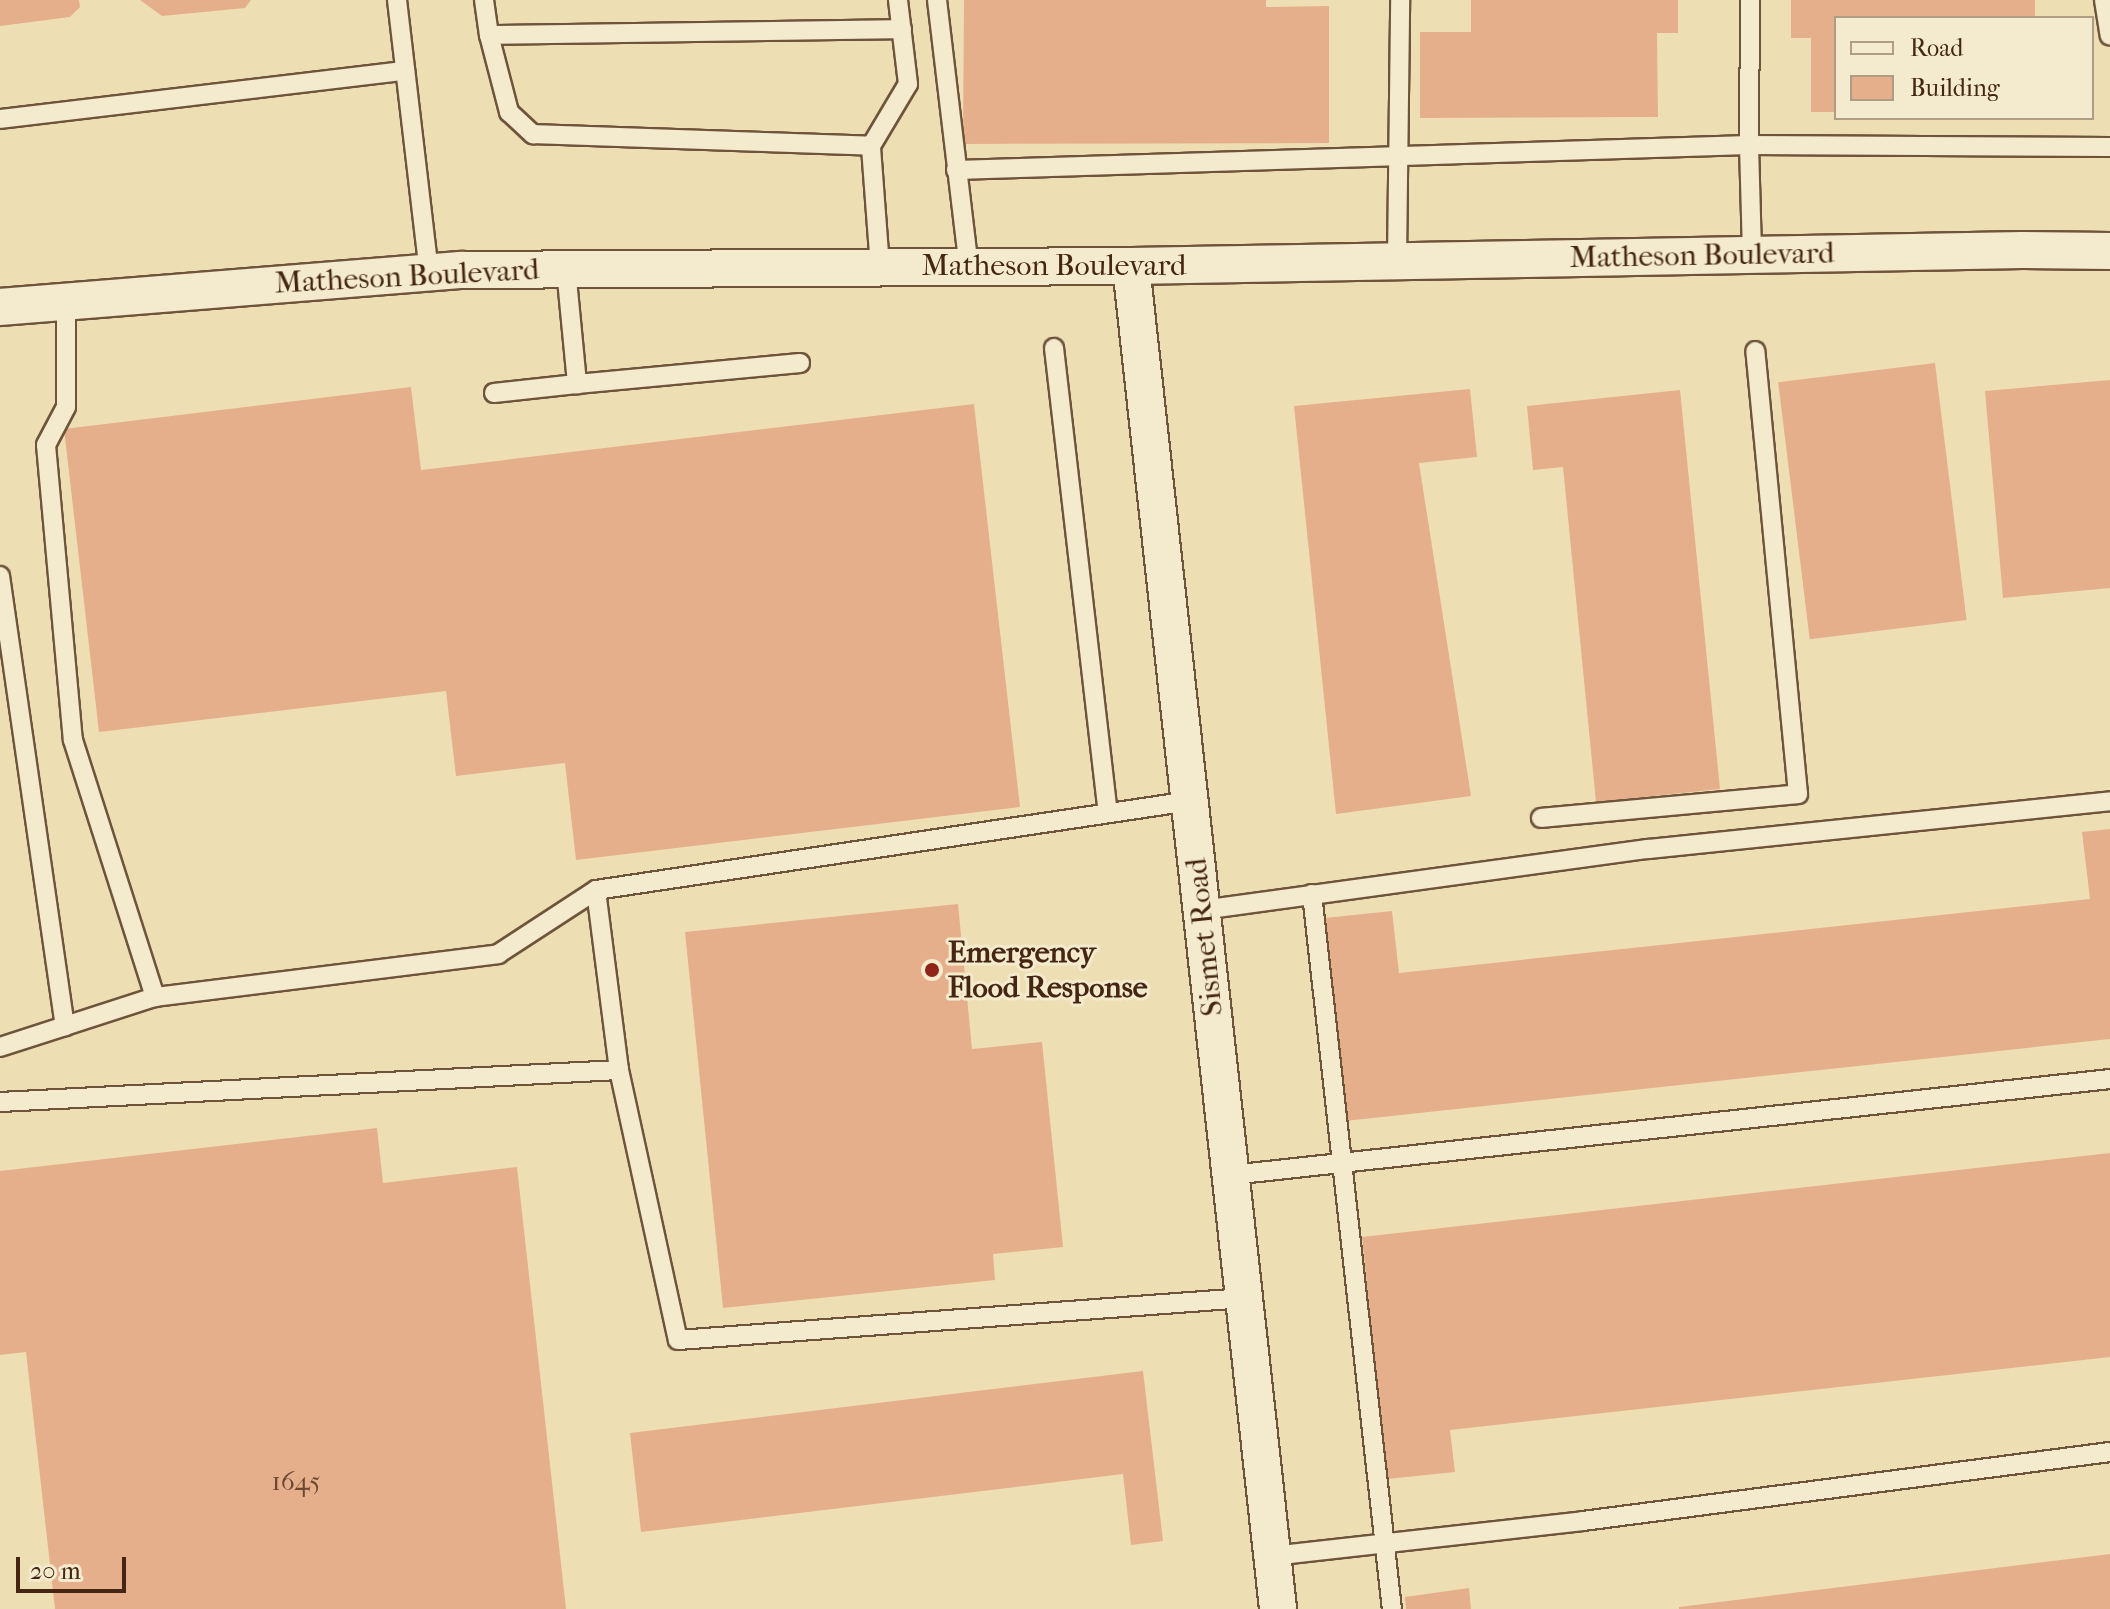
<!DOCTYPE html>
<html>
<head>
<meta charset="utf-8">
<style>
	body { margin:0 }
	#map { position:relative; width:2110px; height:1609px; overflow:hidden; background:#eedeb4; font-family:"IM FELL French Canon",serif }
	div>[style] { position:absolute }
	[style*='--x'] { left:calc(var(--x)*1px); top:calc(var(--y)*1px); width:calc(var(--w)*1px); rotate:calc(var(--a)*1deg) }
	.building>* { inset:0; background:#e6af8b; transform-origin:0 0 }
	.roads { filter:drop-shadow(2px 0 #6e543b) drop-shadow(-2px 0 #6e543b) drop-shadow(0 2px #6e543b) drop-shadow(0 -2px #6e543b) }
	.lane>* { height:18px; margin:-9px; padding:0 9px; transform-origin:9px; border-radius:9px; background:#f4eace }
	.street>* { height:36px; margin:-18px; padding:0 18px; transform-origin:18px; border-radius:18px; background:#f4eace }
	.dots>* { width:22px; height:22px; translate:-50% -50%; box-sizing:border-box; border:4px solid #f4eace; border-radius:50% }
	span { translate:-50% -50%; white-space:nowrap; text-align:center; line-height:1.15; -webkit-text-stroke:6px #f4eace; paint-order:stroke }
	.number-label { font-size:26px; color:#6c4831 }
	.number-label span { -webkit-text-stroke-width:0 }
	.street-label { font-size:30px; color:#442613 }
	.poi-label { font-size:30px; color:#442613; font-weight:700 }
	.left { translate:0 -50%; text-align:left }
	.legend { position:absolute; left:1834px; top:16px; width:260px; height:104px; box-sizing:border-box; background:#f4eace; border:2px solid #ae9c83; margin:0; padding:10px 14px; list-style:none; font-size:24px; color:#442613 }
	.legend li { display:flex; align-items:center; gap:16px; height:40px }
	.legend b { width:40px; border:2px solid #ae9c83 }
	.scale { position:absolute; left:16px; top:1557px; width:110px; height:36px; box-sizing:border-box; border:4px solid #442613; border-top:0; padding-left:10px; font-size:24px; line-height:28px; white-space:nowrap; color:#442613; -webkit-text-stroke:6px #f4eace; paint-order:stroke }
</style>
</head>
<body>
<div id="map">
	<div class="building">
		<i style="clip-path:polygon(0 0,79px 0,80px 7px,70px 17px,0 26px)"></i>
		<i style="clip-path:polygon(140px 0,251px 0,245px 8px,162px 16px)"></i>
		<i style="clip-path:polygon(964px 0,1266px 0,1266px 7px,1329px 6px,1329px 143px,963px 144px)"></i>
		<i style="clip-path:polygon(1471px 0,1678px 0,1678px 33px,1657px 33px,1658px 117px,1420px 118px,1420px 32px,1471px 32px)"></i>
		<i style="clip-path:polygon(1791px 0,2035px 0,2035px 18px,1836px 18px,1836px 112px,1811px 112px,1811px 38px,1791px 38px)"></i>
		<i style="left:1935px;top:363px;width:259px;height:158px;rotate:83deg"></i>
		<i style="clip-path:polygon(2110px 380px,2110px 588px,2003px 598px,1985px 391px)"></i>
		<i style="clip-path:polygon(411px 387px,421px 470px,974px 404px,1020px 807px,576px 860px,565px 763px,456px 776px,446px 691px,99px 732px,64px 429px)"></i>
		<i style="clip-path:polygon(1470px 389px,1477px 457px,1419px 463px,1471px 796px,1336px 814px,1294px 406px)"></i>
		<i style="clip-path:polygon(1680px 390px,1720px 789px,1596px 802px,1563px 467px,1533px 470px,1527px 406px)"></i>
		<i style="clip-path:polygon(2110px 829px,2110px 1039px,1345px 1121px,1325px 918px,1392px 911px,1399px 973px,2090px 899px,2082px 832px)"></i>
		<i style="clip-path:polygon(958px 904px,972px 1049px,1042px 1042px,1063px 1247px,993px 1254px,995px 1280px,723px 1308px,685px 932px)"></i>
		<i style="clip-path:polygon(377px 1128px,383px 1183px,517px 1167px,566px 1609px,55px 1609px,26px 1352px,0 1355px,0 1171px)"></i>
		<i style="clip-path:polygon(2110px 1153px,2110px 1357px,1450px 1430px,1455px 1472px,1387px 1479px,1362px 1237px)"></i>
		<i style="clip-path:polygon(1143px 1371px,1163px 1541px,1131px 1545px,1123px 1474px,641px 1532px,630px 1433px)"></i>
		<i style="clip-path:polygon(2110px 1554px,2110px 1609px,1679px 1609px,1679px 1607px)"></i>
		<i style="clip-path:polygon(1469px 1588px,1471px 1609px,1406px 1609px,1405px 1597px)"></i>
	</div>
	<div class="roads">
		<div class="lane">
			<i style="--x:397;--y:0;--w:275;--a:83.3"></i>
			<i style="--x:484;--y:0;--w:35;--a:82"></i>
			<i style="--x:489;--y:35;--w:413;--a:-0.8"></i>
			<i style="--x:937;--y:0;--w:269;--a:83.2"></i>
			<i style="--x:1750;--y:0;--w:145;--a:90.4"></i>
			<i style="--x:1749;--y:145;--w:361;--a:0.3"></i>
			<i style="--x:2104;--y:0;--w:36;--a:81"></i>
			<i style="--x:489;--y:35;--w:80;--a:75.4"></i>
			<i style="--x:509;--y:112;--w:33;--a:43"></i>
			<i style="--x:533;--y:134;--w:338;--a:2"></i>
			<i style="--x:0;--y:119;--w:408;--a:-6.8"></i>
			<i style="--x:956;--y:170;--w:793;--a:-1.81"></i>
			<i style="--x:1749;--y:145;--w:110;--a:88.4"></i>
			<i style="--x:1397;--y:261;--w:261;--a:-89.3"></i>
			<i style="--x:880;--y:267;--w:121;--a:-94.3"></i>
			<i style="--x:871;--y:146;--w:72;--a:-59.2"></i>
			<i style="--x:908;--y:84;--w:85;--a:-96.8"></i>
			<i style="--x:566;--y:269;--w:116;--a:84.5"></i>
			<i style="--x:577;--y:384;--w:224;--a:-5.4"></i>
			<i style="--x:66;--y:302;--w:105;--a:90"></i>
			<i style="--x:66;--y:407;--w:43;--a:117.8"></i>
			<i style="--x:46;--y:445;--w:296;--a:84.8"></i>
			<i style="--x:73;--y:740;--w:270;--a:72.3"></i>
			<i style="--x:155;--y:997;--w:346;--a:-7.1"></i>
			<i style="--x:498;--y:954;--w:117;--a:-33.1"></i>
			<i style="--x:1054;--y:348;--w:468;--a:83.4"></i>
			<i style="--x:494;--y:393;--w:83;--a:-6.2"></i>
			<i style="--x:0;--y:576;--w:455;--a:81.8"></i>
			<i style="--x:65;--y:1026;--w:95;--a:-17.9"></i>
			<i style="--x:1541;--y:818;--w:258;--a:-5.3"></i>
			<i style="--x:1798;--y:794;--w:445;--a:-95.5"></i>
			<i style="--x:1312;--y:894;--w:719;--a:83.62"></i>
			<i style="--x:1202;--y:910;--w:450;--a:-7.8"></i>
			<i style="--x:1648;--y:849;--w:464;--a:-5.9"></i>
			<i style="--x:0;--y:1047;--w:68;--a:-17.9"></i>
			<i style="--x:619;--y:1070;--w:181;--a:-97.3"></i>
			<i style="--x:596;--y:890;--w:601;--a:-8.52"></i>
			<i style="--x:0;--y:1102;--w:620;--a:-2.96"></i>
			<i style="--x:619;--y:1070;--w:276;--a:77.7"></i>
			<i style="--x:678;--y:1340;--w:568;--a:-4.24"></i>
			<i style="--x:1231;--y:1175;--w:884;--a:-6.23"></i>
			<i style="--x:1272;--y:1556;--w:313;--a:-6.4"></i>
			<i style="--x:1583;--y:1521;--w:531;--a:-7.46"></i>
		</div>
		<div class="street">
			<i style="--x:1131;--y:266;--w:1351;--a:83.75"></i>
			<i style="--x:0;--y:307;--w:462;--a:-4.6"></i>
			<i style="--x:461;--y:270;--w:670;--a:-0.34"></i>
			<i style="--x:1131;--y:266;--w:892;--a:-1.03"></i>
			<i style="--x:2023;--y:250;--w:87;--a:0.7"></i>
		</div>
	</div>
	<div class="dots">
		<i style="left:932px;top:970px;background:#8f2418"></i>
	</div>
	<div class="number-label">
		<span style="left:296px;top:1482px">1645</span>
	</div>
	<div class="street-label">
		<span style="left:1702px;top:256px;rotate:-1deg">Matheson Boulevard</span>
		<span style="left:1054px;top:266px">Matheson Boulevard</span>
		<span style="left:407px;top:277px;rotate:-3deg">Matheson Boulevard</span>
		<span style="left:1205px;top:937px;rotate:-96deg">Sismet Road</span>
	</div>
	<div class="poi-label">
		<span class="left" style="left:948px;top:970px">Emergency<br>Flood Response</span>
	</div>
	<ul class="legend">
	<li><b style="height:10px;background:#f4eace"></b>Road</li>
	<li><b style="height:22px;background:#e6af8b"></b>Building</li>
	</ul>
	<div class="scale">20 m</div>
</div>
</body>
</html>
